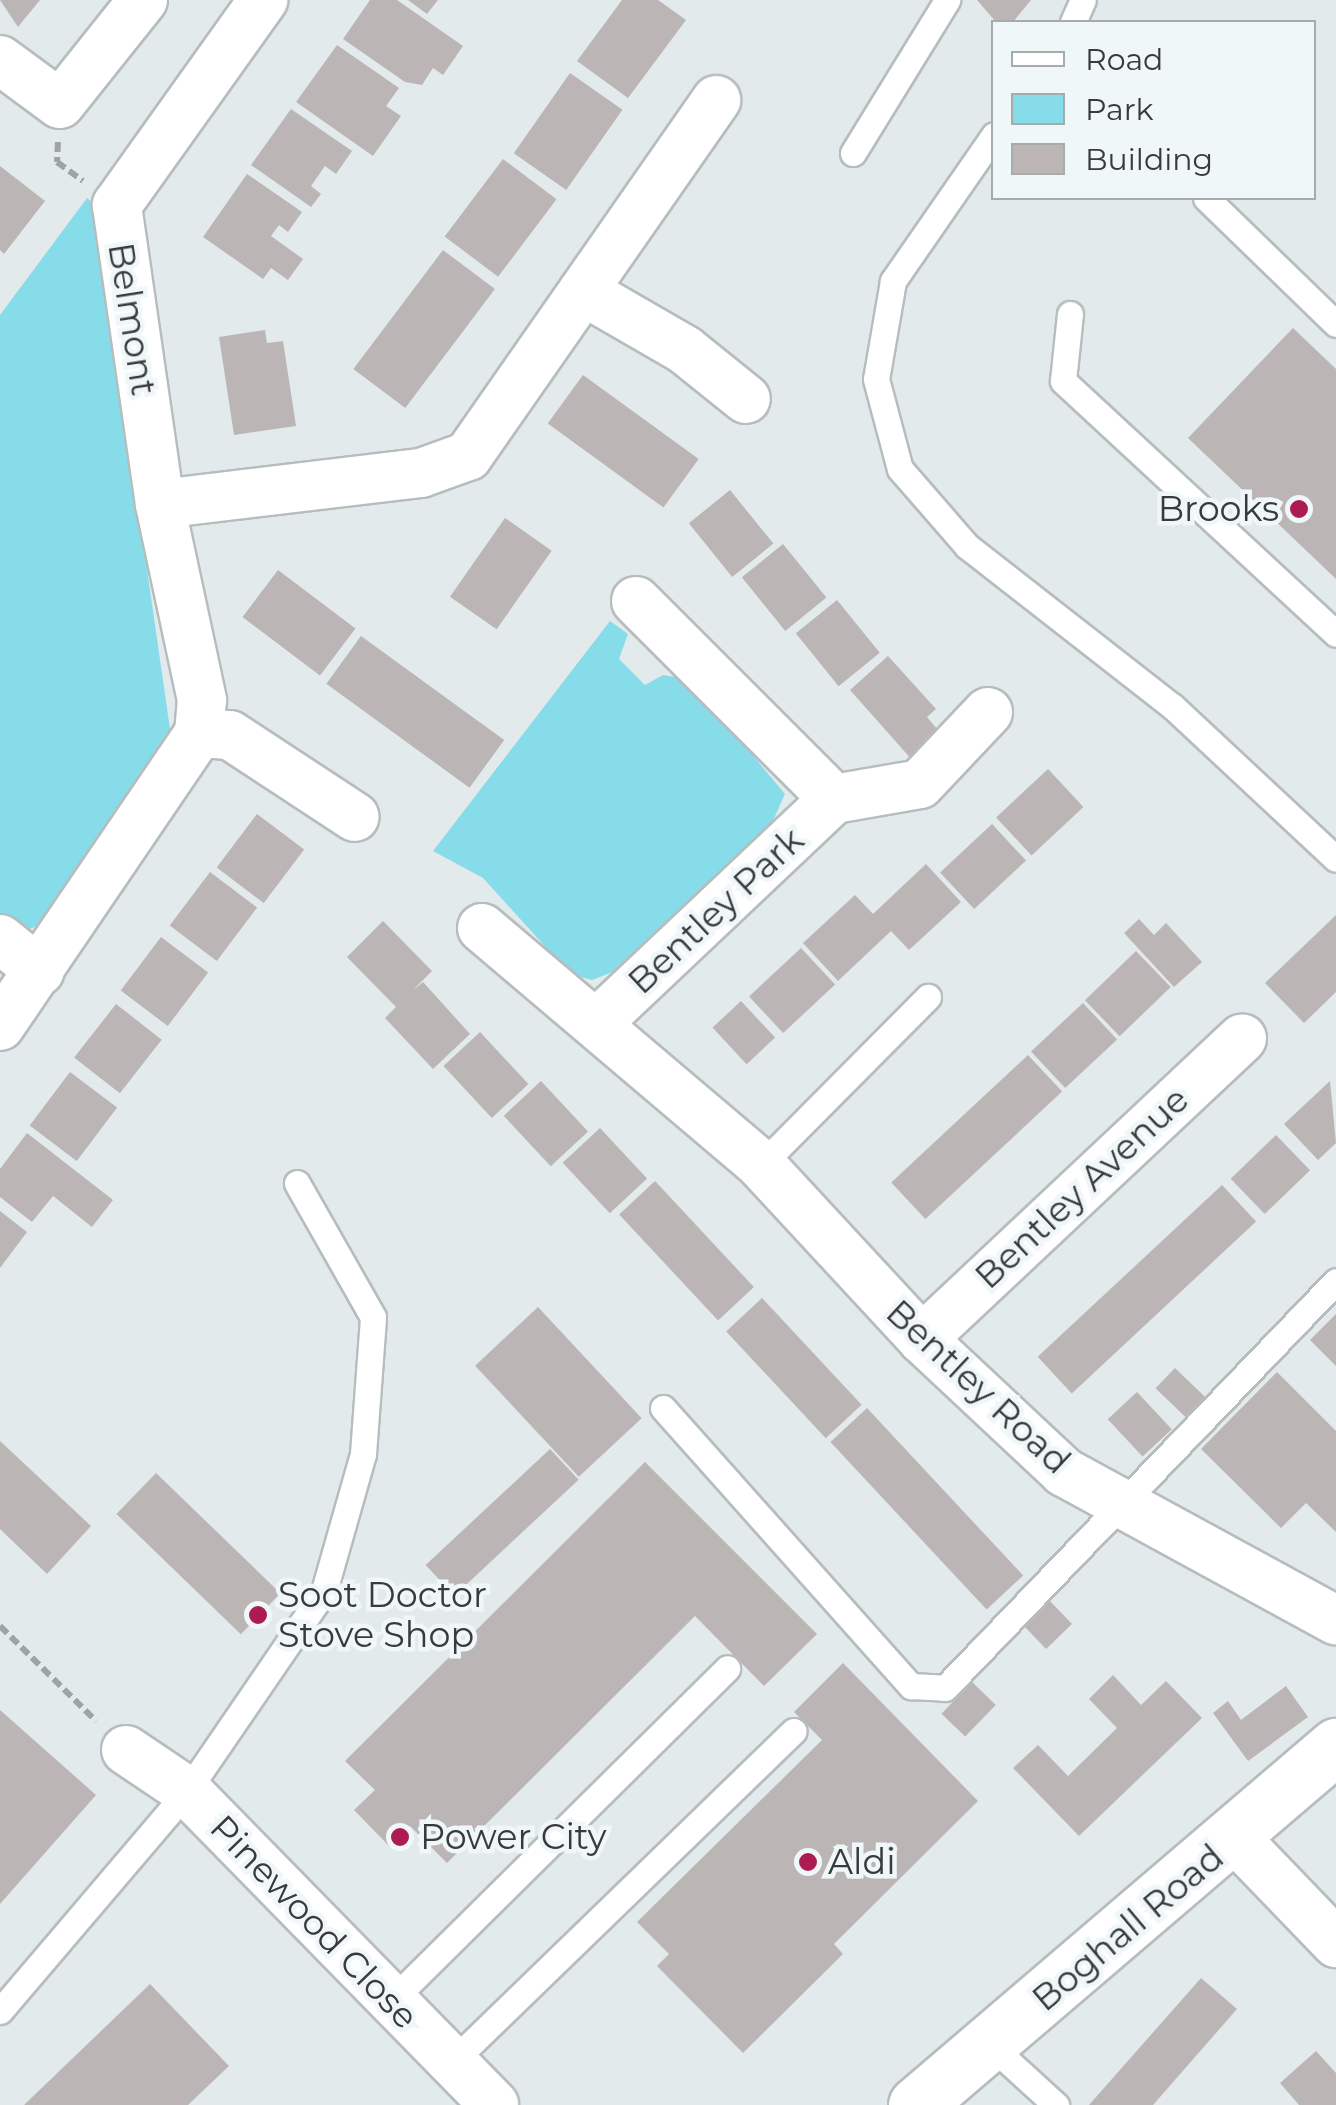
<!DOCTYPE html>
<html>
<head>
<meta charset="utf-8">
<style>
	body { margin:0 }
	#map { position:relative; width:1336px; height:2105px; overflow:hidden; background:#e3eaeb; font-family:Montserrat,sans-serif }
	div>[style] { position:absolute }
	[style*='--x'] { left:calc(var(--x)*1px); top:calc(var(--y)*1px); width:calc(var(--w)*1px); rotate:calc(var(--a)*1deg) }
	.green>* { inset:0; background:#87dce9 }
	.building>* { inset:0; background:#bbb5b6; transform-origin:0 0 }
	.path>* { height:6px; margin-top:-3px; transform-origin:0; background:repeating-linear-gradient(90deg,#9ea3a4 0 10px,transparent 0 15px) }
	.roads { filter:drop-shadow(2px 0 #b7bdbe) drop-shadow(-2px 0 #b7bdbe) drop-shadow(0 2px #b7bdbe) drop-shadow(0 -2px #b7bdbe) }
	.lane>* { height:25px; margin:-12.5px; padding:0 12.5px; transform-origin:12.5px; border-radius:12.5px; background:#fff }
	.street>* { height:48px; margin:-24px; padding:0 24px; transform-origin:24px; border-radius:24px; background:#fff }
	.secondary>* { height:55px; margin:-27.5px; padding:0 27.5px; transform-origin:27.5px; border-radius:27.5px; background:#fff }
	.dots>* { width:28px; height:28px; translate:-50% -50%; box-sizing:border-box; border:5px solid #f0f7f8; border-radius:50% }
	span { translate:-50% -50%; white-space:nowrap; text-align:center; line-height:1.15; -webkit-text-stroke:9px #f0f7f8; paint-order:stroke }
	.street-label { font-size:35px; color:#383a3b }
	.poi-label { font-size:35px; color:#383a3b }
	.right { translate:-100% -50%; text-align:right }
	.left { translate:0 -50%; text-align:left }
	.legend { position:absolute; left:991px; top:20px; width:325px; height:180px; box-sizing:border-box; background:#f0f7f8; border:2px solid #a6abac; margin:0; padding:12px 18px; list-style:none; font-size:30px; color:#383a3b }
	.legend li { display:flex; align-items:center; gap:20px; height:50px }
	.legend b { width:50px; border:2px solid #a6abac }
</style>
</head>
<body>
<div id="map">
	<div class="green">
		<i style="clip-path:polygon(87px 198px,107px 215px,102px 257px,171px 736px,58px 918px,24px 931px,0 920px,0 315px)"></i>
		<i style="clip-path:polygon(610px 621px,628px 634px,619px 659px,645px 685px,663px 675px,689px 679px,785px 794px,772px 823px,615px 971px,592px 980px,570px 974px,483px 878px,433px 851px)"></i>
	</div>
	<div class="building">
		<i style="clip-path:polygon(0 0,40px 0,18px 27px)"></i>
		<i style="clip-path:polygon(370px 0,397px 0,463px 46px,443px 75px,433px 68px,422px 85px,405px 82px,343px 39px)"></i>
		<i style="clip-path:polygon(408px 0,438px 0,427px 14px)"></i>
		<i style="clip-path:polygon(622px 0,658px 0,686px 20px,628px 98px,577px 61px)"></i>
		<i style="clip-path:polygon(977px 0,1031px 0,1013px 22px,996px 22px)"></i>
		<i style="clip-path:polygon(337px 45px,399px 88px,386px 106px,401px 116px,373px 156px,296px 102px)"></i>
		<i style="left:570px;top:73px;width:64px;height:98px;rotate:35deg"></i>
		<i style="clip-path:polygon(291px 109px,352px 151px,336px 174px,325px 166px,311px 186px,321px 194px,311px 207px,251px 165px)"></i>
		<i style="left:503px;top:159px;width:67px;height:97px;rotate:37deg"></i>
		<i style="clip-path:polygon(0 166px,45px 201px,4px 254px,0 250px)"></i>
		<i style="clip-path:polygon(247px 174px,302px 212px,288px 232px,279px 225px,271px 236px,303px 259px,288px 280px,271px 268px,263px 279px,203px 237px)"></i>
		<i style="left:443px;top:250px;width:65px;height:149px;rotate:37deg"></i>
		<i style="clip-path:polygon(1293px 328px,1336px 369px,1336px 579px,1188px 438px)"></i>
		<i style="clip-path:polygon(265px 330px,267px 343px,283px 341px,296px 426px,234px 435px,219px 337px)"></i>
		<i style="left:583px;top:375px;width:143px;height:60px;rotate:36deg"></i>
		<i style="left:730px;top:490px;width:69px;height:53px;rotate:51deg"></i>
		<i style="left:505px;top:518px;width:57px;height:96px;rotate:35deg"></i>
		<i style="left:783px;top:544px;width:69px;height:53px;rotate:51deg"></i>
		<i style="left:278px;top:570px;width:97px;height:59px;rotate:37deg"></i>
		<i style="left:837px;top:600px;width:68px;height:53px;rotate:51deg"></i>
		<i style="left:361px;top:636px;width:177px;height:59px;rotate:36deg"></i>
		<i style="clip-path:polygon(888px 656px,936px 709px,927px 717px,942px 735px,913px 761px,850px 690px)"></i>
		<i style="left:1048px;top:769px;width:52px;height:71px;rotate:47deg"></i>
		<i style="left:257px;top:814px;width:59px;height:67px;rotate:37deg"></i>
		<i style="left:992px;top:824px;width:50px;height:71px;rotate:47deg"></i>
		<i style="clip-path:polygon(926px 864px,961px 902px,909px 950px,891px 931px,838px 981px,803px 943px,855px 895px,873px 914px)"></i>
		<i style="left:210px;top:872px;width:59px;height:67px;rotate:37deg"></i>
		<i style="clip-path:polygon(1336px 915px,1336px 992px,1304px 1023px,1265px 983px)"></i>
		<i style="clip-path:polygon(1139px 919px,1154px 935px,1166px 923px,1202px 962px,1174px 987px,1124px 933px)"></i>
		<i style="clip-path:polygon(383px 921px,432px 971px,412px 991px,423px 982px,470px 1034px,433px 1069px,385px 1018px,396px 1007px,347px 957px)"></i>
		<i style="left:161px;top:937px;width:59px;height:67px;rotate:37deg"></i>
		<i style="left:801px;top:948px;width:50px;height:71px;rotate:47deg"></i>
		<i style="left:1136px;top:951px;width:50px;height:71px;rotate:46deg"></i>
		<i style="left:741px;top:1001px;width:50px;height:39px;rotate:47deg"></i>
		<i style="left:1083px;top:1003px;width:50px;height:71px;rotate:47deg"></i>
		<i style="left:116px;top:1004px;width:58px;height:68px;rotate:38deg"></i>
		<i style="left:480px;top:1032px;width:71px;height:50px;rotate:47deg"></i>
		<i style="left:1028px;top:1055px;width:50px;height:187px;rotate:47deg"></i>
		<i style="left:70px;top:1072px;width:59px;height:67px;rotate:37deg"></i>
		<i style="left:541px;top:1081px;width:69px;height:51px;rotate:47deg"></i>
		<i style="clip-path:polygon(1330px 1081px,1336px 1143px,1318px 1160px,1284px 1124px)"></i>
		<i style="left:600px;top:1128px;width:69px;height:51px;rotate:47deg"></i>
		<i style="clip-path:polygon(27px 1133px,113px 1200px,92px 1227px,53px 1196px,32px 1222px,0 1197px,0 1169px)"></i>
		<i style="left:1276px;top:1135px;width:49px;height:63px;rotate:46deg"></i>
		<i style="left:655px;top:1181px;width:145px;height:49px;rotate:47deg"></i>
		<i style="left:1222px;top:1185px;width:50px;height:252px;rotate:47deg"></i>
		<i style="clip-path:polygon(0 1211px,27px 1232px,0 1268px)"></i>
		<i style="left:762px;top:1298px;width:146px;height:49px;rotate:47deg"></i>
		<i style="left:538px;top:1307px;width:152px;height:86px;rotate:47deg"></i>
		<i style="clip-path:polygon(1336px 1314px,1336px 1366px,1310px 1340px)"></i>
		<i style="left:1175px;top:1368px;width:43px;height:28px;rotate:44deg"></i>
		<i style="clip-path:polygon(1277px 1372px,1336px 1431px,1336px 1532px,1306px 1503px,1281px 1528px,1201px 1449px)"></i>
		<i style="left:1137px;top:1392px;width:51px;height:40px;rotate:47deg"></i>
		<i style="left:867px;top:1408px;width:229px;height:50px;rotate:47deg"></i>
		<i style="clip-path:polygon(0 1441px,91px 1526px,47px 1574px,0 1529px)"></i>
		<i style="left:550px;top:1449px;width:42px;height:170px;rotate:47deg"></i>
		<i style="clip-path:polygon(645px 1462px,817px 1634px,764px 1686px,695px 1616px,447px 1863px,410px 1826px,390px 1847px,354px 1810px,375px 1790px,345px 1761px)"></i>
		<i style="left:156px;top:1473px;width:173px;height:57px;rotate:44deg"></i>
		<i style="left:1047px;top:1598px;width:36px;height:36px;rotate:46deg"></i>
		<i style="clip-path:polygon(843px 1663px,978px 1801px,834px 1944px,843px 1954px,743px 2053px,657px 1966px,669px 1954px,637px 1922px,822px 1740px,794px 1712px)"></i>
		<i style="clip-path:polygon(1113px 1675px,1141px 1705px,1166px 1681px,1202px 1718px,1079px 1836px,1013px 1768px,1038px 1745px,1068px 1776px,1117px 1728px,1089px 1699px)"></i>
		<i style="left:972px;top:1682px;width:33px;height:44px;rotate:44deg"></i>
		<i style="clip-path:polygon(1286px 1686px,1308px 1717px,1248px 1761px,1213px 1713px,1228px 1701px,1241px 1720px)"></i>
		<i style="clip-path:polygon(0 1710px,96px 1795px,0 1904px)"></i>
		<i style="clip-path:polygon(1201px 1978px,1237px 2009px,1153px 2105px,1089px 2105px)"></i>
		<i style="clip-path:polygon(150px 1984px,229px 2066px,188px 2105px,24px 2105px)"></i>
		<i style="clip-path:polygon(1316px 2051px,1336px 2073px,1336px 2105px,1299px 2105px,1280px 2083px)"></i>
	</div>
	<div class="path">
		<i style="--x:58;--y:142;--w:20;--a:93"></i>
		<i style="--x:57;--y:162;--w:32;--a:36"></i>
		<i style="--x:0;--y:1626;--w:135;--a:44.7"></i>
	</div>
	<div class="roads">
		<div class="lane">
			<i style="--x:1073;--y:22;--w:24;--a:-66"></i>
			<i style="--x:994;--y:135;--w:178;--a:124.7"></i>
			<i style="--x:893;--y:281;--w:99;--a:99.8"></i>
			<i style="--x:876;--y:379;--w:93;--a:75.1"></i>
			<i style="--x:900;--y:469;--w:102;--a:49"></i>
			<i style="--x:967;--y:546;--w:260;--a:38"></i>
			<i style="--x:1172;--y:706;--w:224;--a:43"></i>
			<i style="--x:853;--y:153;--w:180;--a:-58.4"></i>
			<i style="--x:1206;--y:198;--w:181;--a:44.1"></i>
			<i style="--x:1070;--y:314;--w:67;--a:96"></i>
			<i style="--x:1063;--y:381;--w:372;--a:42.8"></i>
			<i style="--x:761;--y:1165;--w:237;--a:-45.2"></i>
			<i style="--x:663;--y:1408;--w:373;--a:48.3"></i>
			<i style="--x:911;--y:1686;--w:34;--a:3"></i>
			<i style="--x:945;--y:1688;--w:564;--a:-46.15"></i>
			<i style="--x:391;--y:2001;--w:473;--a:-44.7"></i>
			<i style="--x:0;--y:2011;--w:289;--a:-49.6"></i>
			<i style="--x:187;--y:1791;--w:242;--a:-55.6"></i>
			<i style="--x:324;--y:1591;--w:142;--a:-74.1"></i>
			<i style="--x:363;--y:1454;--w:137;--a:-85.8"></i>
			<i style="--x:373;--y:1317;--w:154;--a:-119.6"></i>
			<i style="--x:989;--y:2044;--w:91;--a:42.3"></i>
			<i style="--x:451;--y:2063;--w:477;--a:-44.1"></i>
		</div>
		<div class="street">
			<i style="--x:0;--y:60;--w:74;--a:36.3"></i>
			<i style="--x:60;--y:104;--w:133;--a:-51.4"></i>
			<i style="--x:583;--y:291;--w:118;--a:30"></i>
			<i style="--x:685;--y:350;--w:78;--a:38.8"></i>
			<i style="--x:160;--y:504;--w:263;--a:-6.8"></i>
			<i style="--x:421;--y:473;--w:50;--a:-19.9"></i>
			<i style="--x:468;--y:456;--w:434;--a:-55.1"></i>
			<i style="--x:199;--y:733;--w:31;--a:4"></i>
			<i style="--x:230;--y:735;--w:149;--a:33.3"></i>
			<i style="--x:834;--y:799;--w:87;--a:-9.9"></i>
			<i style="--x:920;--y:784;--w:99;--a:-46.6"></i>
			<i style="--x:482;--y:928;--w:366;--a:40.3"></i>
			<i style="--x:761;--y:1165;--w:237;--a:47.2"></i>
			<i style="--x:922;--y:1339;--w:195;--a:43.1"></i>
			<i style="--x:1064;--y:1472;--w:310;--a:28.6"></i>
			<i style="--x:0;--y:939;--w:51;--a:38.7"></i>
			<i style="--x:598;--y:1022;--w:325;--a:-43.4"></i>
			<i style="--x:834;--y:799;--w:280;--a:-135"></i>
			<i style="--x:0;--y:1026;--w:354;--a:-55.8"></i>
			<i style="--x:199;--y:733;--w:33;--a:-85"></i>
			<i style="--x:202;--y:700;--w:200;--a:-102.1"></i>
			<i style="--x:160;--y:504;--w:302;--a:-98.2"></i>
			<i style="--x:117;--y:205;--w:252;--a:-54.5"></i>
			<i style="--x:922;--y:1339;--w:439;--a:-43.2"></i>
			<i style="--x:126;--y:1750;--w:73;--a:33.9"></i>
			<i style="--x:187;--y:1791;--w:439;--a:45.6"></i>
			<i style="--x:1235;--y:1838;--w:146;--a:46.1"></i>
		</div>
		<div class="secondary">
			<i style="--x:916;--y:2105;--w:553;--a:-40.52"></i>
		</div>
	</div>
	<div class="dots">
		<i style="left:1299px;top:509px;background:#ac1c53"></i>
		<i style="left:258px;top:1615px;background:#ac1c53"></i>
		<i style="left:400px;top:1837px;background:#ac1c53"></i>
		<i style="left:808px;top:1862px;background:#ac1c53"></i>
	</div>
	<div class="street-label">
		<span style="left:132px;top:319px;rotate:81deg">Belmont</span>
		<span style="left:716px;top:911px;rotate:-43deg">Bentley Park</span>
		<span style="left:1082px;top:1188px;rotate:-43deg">Bentley Avenue</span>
		<span style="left:978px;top:1387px;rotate:43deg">Bentley Road</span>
		<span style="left:314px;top:1922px;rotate:46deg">Pinewood Close</span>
		<span style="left:1128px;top:1928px;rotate:-40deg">Boghall Road</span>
	</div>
	<div class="poi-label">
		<span class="right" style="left:1279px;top:509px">Brooks</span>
		<span class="left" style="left:278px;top:1615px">Soot Doctor<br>Stove Shop</span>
		<span class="left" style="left:420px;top:1837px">Power City</span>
		<span class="left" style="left:828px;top:1862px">Aldi</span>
	</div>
	<ul class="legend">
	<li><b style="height:12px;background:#fff"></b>Road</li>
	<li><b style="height:28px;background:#87dce9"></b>Park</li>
	<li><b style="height:28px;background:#bbb5b6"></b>Building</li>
	</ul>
</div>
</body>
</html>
